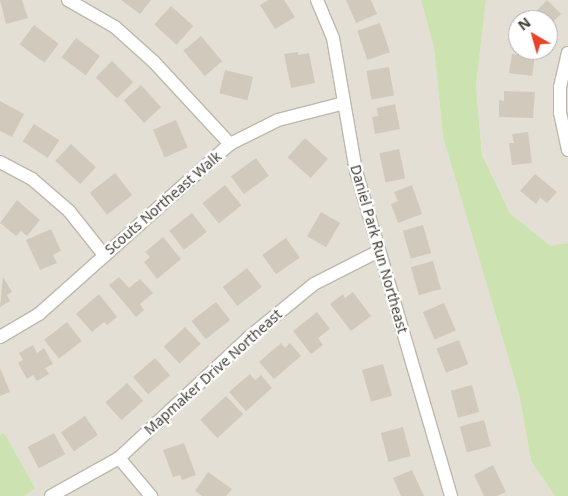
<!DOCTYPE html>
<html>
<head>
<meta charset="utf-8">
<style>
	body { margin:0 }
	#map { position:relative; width:568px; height:496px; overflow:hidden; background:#f1ede5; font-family:"Noto Sans",sans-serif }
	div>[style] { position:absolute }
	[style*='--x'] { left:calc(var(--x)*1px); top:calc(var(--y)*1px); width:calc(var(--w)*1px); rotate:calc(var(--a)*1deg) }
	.residential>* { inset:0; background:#e4dfd4 }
	.green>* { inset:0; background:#cce2b1 }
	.building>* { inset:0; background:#d1c9bc; transform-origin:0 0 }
	.roads { filter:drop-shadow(1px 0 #beb8ac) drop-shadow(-1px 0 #beb8ac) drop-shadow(0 1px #beb8ac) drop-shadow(0 -1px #beb8ac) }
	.street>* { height:12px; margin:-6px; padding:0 6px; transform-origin:6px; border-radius:6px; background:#fff }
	span { translate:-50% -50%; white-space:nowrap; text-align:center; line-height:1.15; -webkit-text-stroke:4.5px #fff; paint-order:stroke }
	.street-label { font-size:14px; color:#433d35 }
	.north { position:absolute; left:508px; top:10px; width:50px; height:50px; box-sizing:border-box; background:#fff; border:1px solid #b4b1ae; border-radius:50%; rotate:322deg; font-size:14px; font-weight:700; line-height:20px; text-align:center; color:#433d35 }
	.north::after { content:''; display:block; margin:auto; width:18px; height:22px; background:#e64328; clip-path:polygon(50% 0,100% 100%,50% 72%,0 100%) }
</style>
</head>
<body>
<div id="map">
	<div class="residential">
		<i style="clip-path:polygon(0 0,421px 0,434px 48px,443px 137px,519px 394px,531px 461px,555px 496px,0 496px)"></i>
		<i style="clip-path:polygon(evenodd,486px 0,568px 0,568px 243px,550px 247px,510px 213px,482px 153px,476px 86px,486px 0,518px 20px,548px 20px,548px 50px,518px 50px,518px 20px)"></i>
	</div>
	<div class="green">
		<i style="clip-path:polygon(421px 0,486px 0,476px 86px,482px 154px,510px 213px,550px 246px,568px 243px,568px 496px,555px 496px,531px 461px,519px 394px,443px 137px,434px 48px)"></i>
		<i style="clip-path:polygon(4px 433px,35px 488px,24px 496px,0 496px,0 435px)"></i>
	</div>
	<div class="building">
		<i style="clip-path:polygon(0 0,22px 0,28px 18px,6px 24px)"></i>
		<i style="clip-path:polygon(121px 0,151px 0,140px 14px)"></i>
		<i style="clip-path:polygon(268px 0,284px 0,295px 17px,275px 29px,260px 5px)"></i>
		<i style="clip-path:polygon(346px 0,371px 0,377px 14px,356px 23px)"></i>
		<i style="clip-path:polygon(547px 0,561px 14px,548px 26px,548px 20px,528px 20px)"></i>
		<i style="left:171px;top:6px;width:30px;height:25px;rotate:42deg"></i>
		<i style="left:380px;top:23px;width:31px;height:24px;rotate:71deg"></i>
		<i style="left:34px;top:25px;width:31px;height:24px;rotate:37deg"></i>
		<i style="left:201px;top:36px;width:33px;height:23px;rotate:50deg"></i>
		<i style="left:76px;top:38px;width:30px;height:24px;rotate:37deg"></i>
		<i style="clip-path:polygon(520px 50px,536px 50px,532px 76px,509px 73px,512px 54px,520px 55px)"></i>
		<i style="clip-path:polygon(298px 52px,298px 55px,309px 53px,315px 83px,291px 88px,284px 54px)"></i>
		<i style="left:112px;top:61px;width:30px;height:23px;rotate:45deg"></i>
		<i style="left:389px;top:67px;width:29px;height:23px;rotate:80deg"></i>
		<i style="left:225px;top:70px;width:29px;height:24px;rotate:14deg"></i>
		<i style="left:141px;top:85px;width:30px;height:23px;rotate:48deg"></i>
		<i style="clip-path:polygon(504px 91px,535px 92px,533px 118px,499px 117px,499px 100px,504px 101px)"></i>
		<i style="clip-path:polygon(0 101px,24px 114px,12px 137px,0 131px)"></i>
		<i style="clip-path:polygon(395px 104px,400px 129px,375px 134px,372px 117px,378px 116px,377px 108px)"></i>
		<i style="left:176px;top:120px;width:30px;height:25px;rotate:67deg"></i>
		<i style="left:34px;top:124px;width:30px;height:21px;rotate:33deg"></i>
		<i style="clip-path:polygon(528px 132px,532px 163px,512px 165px,509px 143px,514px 143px,512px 134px)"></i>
		<i style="left:305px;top:138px;width:31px;height:26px;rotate:42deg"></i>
		<i style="left:71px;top:144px;width:34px;height:23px;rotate:43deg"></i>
		<i style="left:399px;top:149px;width:30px;height:20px;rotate:78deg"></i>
		<i style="left:256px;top:158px;width:22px;height:31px;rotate:54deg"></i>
		<i style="left:115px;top:173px;width:28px;height:32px;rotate:52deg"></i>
		<i style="clip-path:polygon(535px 174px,557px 192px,547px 203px,540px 198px,536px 204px,520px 191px)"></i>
		<i style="left:225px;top:185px;width:26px;height:29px;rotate:51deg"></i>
		<i style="clip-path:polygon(412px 185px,422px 214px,398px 223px,391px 204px,398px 201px,394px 192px)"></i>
		<i style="clip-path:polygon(17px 200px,40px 220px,27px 236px,21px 231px,16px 236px,0 223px)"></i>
		<i style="left:321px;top:212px;width:22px;height:28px;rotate:30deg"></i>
		<i style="left:192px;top:213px;width:24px;height:29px;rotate:52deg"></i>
		<i style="left:423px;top:225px;width:29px;height:21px;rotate:74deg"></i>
		<i style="clip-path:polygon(51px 229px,61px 251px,53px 255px,57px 263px,40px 270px,26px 240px)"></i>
		<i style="clip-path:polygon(163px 237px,181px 259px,157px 279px,144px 262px,150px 257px,145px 252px)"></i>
		<i style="left:286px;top:238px;width:24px;height:29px;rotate:55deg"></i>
		<i style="left:433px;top:261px;width:29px;height:23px;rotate:74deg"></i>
		<i style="left:247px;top:268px;width:24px;height:31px;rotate:52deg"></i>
		<i style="clip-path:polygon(3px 277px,12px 292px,7px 295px,10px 301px,0 307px)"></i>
		<i style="clip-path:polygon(119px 277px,129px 288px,140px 279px,153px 293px,140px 304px,144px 310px,136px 317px,109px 285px)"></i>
		<i style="clip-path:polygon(353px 292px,371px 316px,351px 331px,330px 304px,343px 294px,345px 298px)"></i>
		<i style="clip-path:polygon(99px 294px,117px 317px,107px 325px,104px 322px,92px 332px,76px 314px)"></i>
		<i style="left:216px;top:302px;width:23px;height:31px;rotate:52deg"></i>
		<i style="left:444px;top:303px;width:30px;height:23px;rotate:67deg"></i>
		<i style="clip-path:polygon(317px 312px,330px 329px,318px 338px,323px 345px,311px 354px,293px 331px)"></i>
		<i style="left:67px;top:322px;width:24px;height:29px;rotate:52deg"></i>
		<i style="left:185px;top:327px;width:23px;height:29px;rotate:47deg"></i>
		<i style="left:459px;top:340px;width:26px;height:24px;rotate:69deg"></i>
		<i style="clip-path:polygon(281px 343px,285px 348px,290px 343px,301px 356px,274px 379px,259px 362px)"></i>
		<i style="clip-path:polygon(33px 345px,37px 353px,44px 348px,53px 364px,45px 368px,49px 374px,37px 381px,33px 375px,27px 379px,18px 363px,23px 360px,19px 353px)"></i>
		<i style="left:155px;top:358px;width:23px;height:29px;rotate:49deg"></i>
		<i style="left:383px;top:364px;width:33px;height:22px;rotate:74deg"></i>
		<i style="clip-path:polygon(0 368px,10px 392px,0 396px)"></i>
		<i style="clip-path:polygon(250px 374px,255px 380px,261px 375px,272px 388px,246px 411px,229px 392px)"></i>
		<i style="left:127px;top:383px;width:24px;height:29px;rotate:48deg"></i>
		<i style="left:472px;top:385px;width:28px;height:22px;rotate:75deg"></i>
		<i style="left:226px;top:396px;width:25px;height:35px;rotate:47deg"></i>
		<i style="left:85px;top:416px;width:23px;height:29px;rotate:56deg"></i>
		<i style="left:484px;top:420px;width:27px;height:25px;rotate:75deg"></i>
		<i style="left:403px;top:427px;width:30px;height:23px;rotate:75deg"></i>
		<i style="left:54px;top:433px;width:24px;height:30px;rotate:62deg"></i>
		<i style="clip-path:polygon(184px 443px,196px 475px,182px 480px,180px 475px,173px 477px,163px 450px)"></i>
		<i style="clip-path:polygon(493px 465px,506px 492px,497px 496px,484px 496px,474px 475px)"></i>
		<i style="clip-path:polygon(412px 470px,424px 496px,401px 496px,393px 478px)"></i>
		<i style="clip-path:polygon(208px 472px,232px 489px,226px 496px,202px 496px,195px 491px)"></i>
	</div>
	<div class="roads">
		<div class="street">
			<i style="--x:68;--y:0;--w:54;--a:29.9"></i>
			<i style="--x:115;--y:27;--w:52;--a:41.9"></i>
			<i style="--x:154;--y:62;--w:112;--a:47.2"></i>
			<i style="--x:317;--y:0;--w:41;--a:67.2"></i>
			<i style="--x:333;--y:38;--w:135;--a:80.2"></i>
			<i style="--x:356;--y:171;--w:339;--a:73.7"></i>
			<i style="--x:568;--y:150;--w:38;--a:-102"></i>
			<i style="--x:560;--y:113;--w:26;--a:-90"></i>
			<i style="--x:560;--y:87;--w:35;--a:-77"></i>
			<i style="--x:0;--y:162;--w:36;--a:28"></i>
			<i style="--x:32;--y:179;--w:49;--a:40.9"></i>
			<i style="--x:69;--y:211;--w:56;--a:51.5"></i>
			<i style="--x:0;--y:337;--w:45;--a:-30.5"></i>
			<i style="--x:39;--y:314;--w:256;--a:-41.7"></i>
			<i style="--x:230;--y:144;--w:54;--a:-26.6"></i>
			<i style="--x:278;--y:120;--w:68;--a:-14.4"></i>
			<i style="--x:119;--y:458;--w:50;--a:49.9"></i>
			<i style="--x:51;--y:496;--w:78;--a:-29.2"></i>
			<i style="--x:119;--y:458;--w:176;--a:-42.9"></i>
			<i style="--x:248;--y:338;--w:85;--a:-39.3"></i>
			<i style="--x:314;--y:284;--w:73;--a:-26.9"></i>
		</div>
	</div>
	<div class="street-label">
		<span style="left:163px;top:203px;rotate:-41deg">Scouts Northeast Walk</span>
		<span style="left:379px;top:249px;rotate:74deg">Daniel Park Run Northeast</span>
		<span style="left:213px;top:372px;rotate:-42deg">Mapmaker Drive Northeast</span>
	</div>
	<div class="north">N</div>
</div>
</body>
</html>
